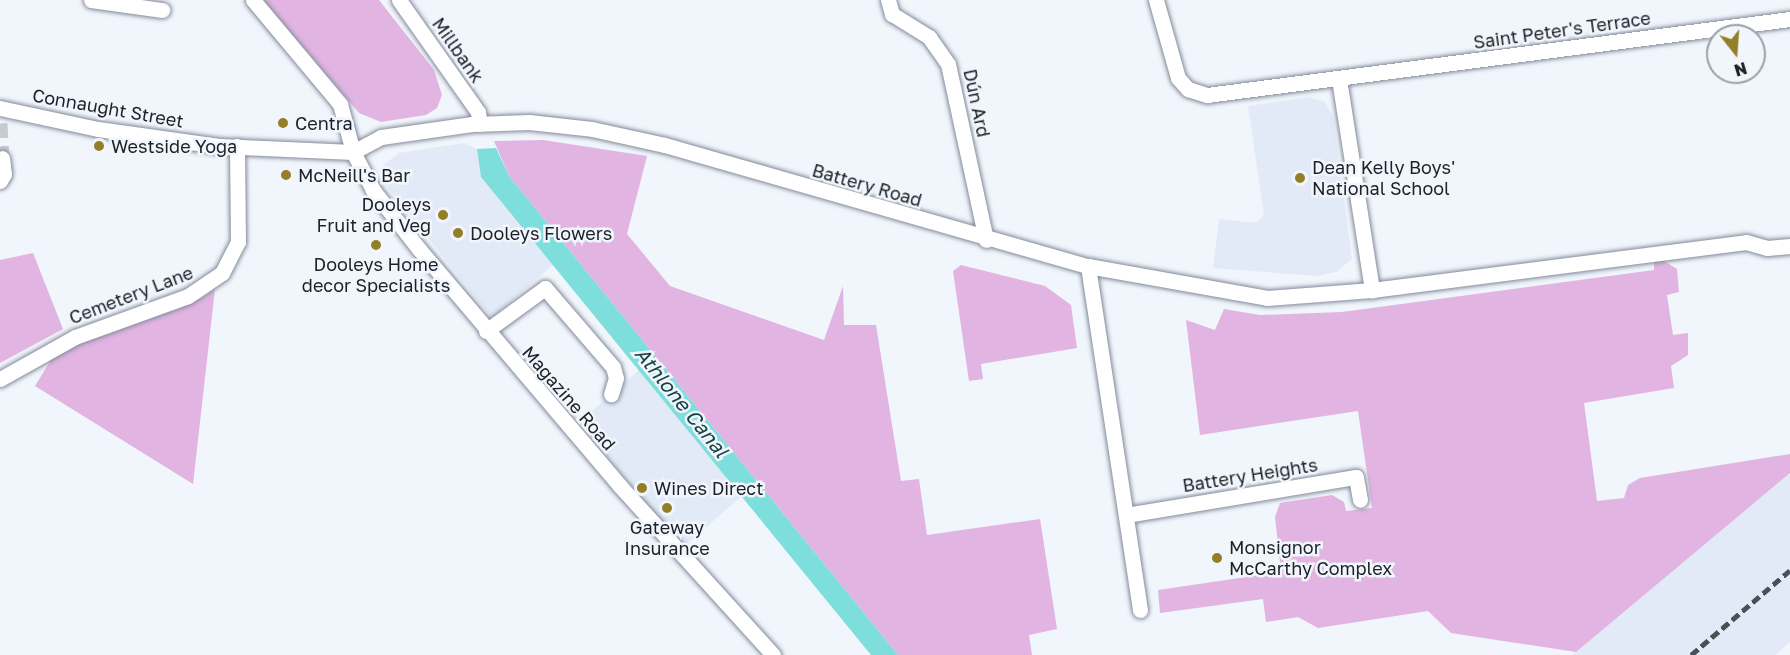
<!DOCTYPE html>
<html>
<head>
<meta charset="utf-8">
<style>
	body { margin:0 }
	#map { position:relative; width:1790px; height:655px; overflow:hidden; background:#f1f5fc; font-family:"Golos Text",sans-serif }
	div>[style] { position:absolute }
	.built>* { inset:0; background:#e2eaf8 }
	.green>* { inset:0; background:#e1b4e1 }
	.water>* { inset:0; background:#7ddedc }
	.minor-tunnel>* { height:15px; margin-top:-7.5px; transform-origin:0; background:repeating-linear-gradient(90deg,#c7cad1 0 15px,transparent 0 23px) }
	.roads { filter:drop-shadow(0 0 2px #828b9a) drop-shadow(0 0 2px #828b9a) }
	.minor>* { height:15px; margin:-7.5px; padding:0 7.5px; transform-origin:7.5px; border-radius:7.5px; background:#fff }
	.rail>* { height:4.5px; margin-top:-2.25px; transform-origin:0; background:repeating-linear-gradient(90deg,#4c4f56 0 9px,transparent 0 13.5px) }
	.dots>* { width:16px; height:16px; translate:-50% -50%; box-sizing:border-box; border:3px solid #f1f5fc; border-radius:50% }
	span { translate:-50% -50%; white-space:nowrap; text-align:center; line-height:1.15; -webkit-text-stroke:5px #f1f5fc; paint-order:stroke }
	.street-label { font-size:18px; color:#1d2026 }
	.poi-label { font-size:18px; color:#1d2026 }
	.left { translate:0 -50%; text-align:left }
	.right { translate:-100% -50%; text-align:right }
	.water-label { font-size:20px; color:#164443; font-style:italic }
	.north { position:absolute; left:1706px; top:24px; width:60px; height:60px; box-sizing:border-box; background:#f1f5fc; border:2px solid #9ca0a6; border-radius:50%; rotate:163deg; font-size:16px; font-weight:700; line-height:24px; text-align:center; color:#1d2026 }
	.north::after { content:''; display:block; margin:auto; width:21px; height:27px; background:#947f27; clip-path:polygon(50% 0,100% 100%,50% 72%,0 100%) }
</style>
</head>
<body>
<div id="map">
	<div class="built">
		<i style="clip-path:polygon(1308px 97px,1325px 102px,1333px 116px,1352px 259px,1336px 272px,1316px 276px,1213px 268px,1219px 219px,1256px 223px,1264px 215px,1248px 106px)"></i>
		<i style="clip-path:polygon(464px 143px,477px 149px,481px 177px,553px 265px,492px 318px,385px 184px,382px 173px,383px 165px,399px 153px)"></i>
		<i style="clip-path:polygon(639px 370px,742px 496px,682px 548px,579px 422px)"></i>
		<i style="clip-path:polygon(1790px 473px,1790px 642px,1775px 655px,1572px 655px)"></i>
	</div>
	<div class="green">
		<i style="clip-path:polygon(263px 0,379px 0,434px 70px,442px 95px,437px 108px,426px 115px,381px 122px,359px 113px)"></i>
		<i style="clip-path:polygon(543px 140px,647px 156px,627px 234px,670px 286px,824px 340px,843px 286px,844px 325px,876px 325px,901px 481px,919px 479px,927px 535px,1040px 519px,1057px 629px,1029px 635px,1032px 655px,898px 655px,509px 176px,494px 141px)"></i>
		<i style="clip-path:polygon(33px 253px,63px 329px,0 363px,0 260px)"></i>
		<i style="clip-path:polygon(1664px 261px,1677px 269px,1679px 292px,1667px 295px,1673px 335px,1688px 333px,1688px 355px,1671px 366px,1674px 388px,1584px 403px,1597px 501px,1624px 498px,1628px 485px,1640px 478px,1790px 454px,1790px 473px,1576px 652px,1451px 633px,1428px 611px,1318px 628px,1298px 617px,1266px 622px,1263px 599px,1160px 613px,1158px 590px,1281px 572px,1275px 517px,1280px 503px,1332px 495px,1344px 502px,1346px 511px,1372px 508px,1358px 411px,1200px 435px,1186px 320px,1215px 330px,1224px 309px,1260px 315px,1342px 312px,1654px 270px,1654px 262px)"></i>
		<i style="clip-path:polygon(961px 265px,1045px 286px,1071px 305px,1077px 348px,981px 364px,983px 379px,969px 381px,953px 271px)"></i>
		<i style="clip-path:polygon(215px 289px,193px 484px,35px 386px,54px 355px,87px 338px,202px 298px)"></i>
	</div>
	<div class="water">
		<i style="clip-path:polygon(496px 148px,509px 176px,898px 655px,871px 655px,481px 177px,477px 149px)"></i>
	</div>
	<div class="minor-tunnel">
		<i style="left:0;top:123px;width:35px;rotate:87deg"></i>
	</div>
	<div class="roads">
		<div class="minor">
			<i style="left:91px;top:0;width:72px;rotate:8deg"></i>
			<i style="left:253px;top:0;width:136px;rotate:50.1deg"></i>
			<i style="left:340px;top:104px;width:50px;rotate:74.8deg"></i>
			<i style="left:353px;top:152px;width:43px;rotate:62.2deg"></i>
			<i style="left:373px;top:190px;width:75px;rotate:52.1deg"></i>
			<i style="left:419px;top:249px;width:311px;rotate:49.7deg"></i>
			<i style="left:620px;top:486px;width:228px;rotate:47.8deg"></i>
			<i style="left:399px;top:0;width:137px;rotate:54.8deg"></i>
			<i style="left:478px;top:112px;width:12px;rotate:81deg"></i>
			<i style="left:888px;top:0;width:15px;rotate:74deg"></i>
			<i style="left:892px;top:14px;width:44px;rotate:31.9deg"></i>
			<i style="left:929px;top:37px;width:33px;rotate:55deg"></i>
			<i style="left:948px;top:64px;width:180px;rotate:77.8deg"></i>
			<i style="left:1156px;top:0;width:81px;rotate:74.2deg"></i>
			<i style="left:1178px;top:78px;width:15px;rotate:48deg"></i>
			<i style="left:1188px;top:89px;width:20px;rotate:18deg"></i>
			<i style="left:1207px;top:95px;width:588px;rotate:-7.43deg"></i>
			<i style="left:1339px;top:79px;width:214px;rotate:81.1deg"></i>
			<i style="left:0;top:108px;width:100px;rotate:12.1deg"></i>
			<i style="left:98px;top:129px;width:122px;rotate:8deg"></i>
			<i style="left:219px;top:146px;width:134px;rotate:2.6deg"></i>
			<i style="left:353px;top:152px;width:32px;rotate:-28deg"></i>
			<i style="left:381px;top:137px;width:92px;rotate:-8.1deg"></i>
			<i style="left:472px;top:124px;width:57px;rotate:-2deg"></i>
			<i style="left:529px;top:122px;width:63px;rotate:6.3deg"></i>
			<i style="left:592px;top:129px;width:75px;rotate:12.4deg"></i>
			<i style="left:665px;top:145px;width:440px;rotate:16deg"></i>
			<i style="left:1088px;top:266px;width:182px;rotate:10.1deg"></i>
			<i style="left:1267px;top:298px;width:105px;rotate:-4.4deg"></i>
			<i style="left:1372px;top:290px;width:377px;rotate:-7.3deg"></i>
			<i style="left:1746px;top:242px;width:22px;rotate:16deg"></i>
			<i style="left:1767px;top:248px;width:23px;rotate:-5deg"></i>
			<i style="left:0;top:181px;width:8px;rotate:-60deg"></i>
			<i style="left:4px;top:174px;width:16px;rotate:-97deg"></i>
			<i style="left:1088px;top:266px;width:348px;rotate:81.4deg"></i>
			<i style="left:486px;top:331px;width:73px;rotate:-36.1deg"></i>
			<i style="left:545px;top:288px;width:104px;rotate:49.3deg"></i>
			<i style="left:613px;top:367px;width:11px;rotate:75deg"></i>
			<i style="left:616px;top:378px;width:17px;rotate:107deg"></i>
			<i style="left:0;top:379px;width:86px;rotate:-29.2deg"></i>
			<i style="left:75px;top:337px;width:120px;rotate:-19.9deg"></i>
			<i style="left:188px;top:296px;width:41px;rotate:-34.1deg"></i>
			<i style="left:222px;top:273px;width:35px;rotate:-63deg"></i>
			<i style="left:238px;top:242px;width:96px;rotate:-90.6deg"></i>
			<i style="left:1126px;top:515px;width:233px;rotate:-9.4deg"></i>
			<i style="left:1356px;top:477px;width:23px;rotate:80deg"></i>
		</div>
	</div>
	<div class="rail">
		<i style="left:1691px;top:655px;width:130px;rotate:-40.6deg"></i>
	</div>
	<div class="dots">
		<i style="left:283px;top:123px;background:#947f27"></i>
		<i style="left:99px;top:146px;background:#947f27"></i>
		<i style="left:286px;top:175px;background:#947f27"></i>
		<i style="left:1300px;top:178px;background:#947f27"></i>
		<i style="left:443px;top:215px;background:#947f27"></i>
		<i style="left:458px;top:233px;background:#947f27"></i>
		<i style="left:376px;top:245px;background:#947f27"></i>
		<i style="left:642px;top:488px;background:#947f27"></i>
		<i style="left:667px;top:508px;background:#947f27"></i>
		<i style="left:1217px;top:558px;background:#947f27"></i>
	</div>
	<div class="street-label">
		<span style="left:1562px;top:30px;rotate:-8deg">Saint Peter's Terrace</span>
		<span style="left:458px;top:50px;rotate:55deg">Millbank</span>
		<span style="left:977px;top:103px;rotate:78deg">Dún Ard</span>
		<span style="left:108px;top:108px;rotate:10deg">Connaught Street</span>
		<span style="left:867px;top:185px;rotate:16deg">Battery Road</span>
		<span style="left:131px;top:295px;rotate:-21deg">Cemetery Lane</span>
		<span style="left:569px;top:398px;rotate:49deg">Magazine Road</span>
		<span style="left:1250px;top:475px;rotate:-9deg">Battery Heights</span>
	</div>
	<div class="poi-label">
		<span class="left" style="left:295px;top:123px">Centra</span>
		<span class="left" style="left:111px;top:146px">Westside Yoga</span>
		<span class="left" style="left:1312px;top:178px">Dean Kelly Boys'<br>National School</span>
		<span class="left" style="left:298px;top:175px">McNeill's Bar</span>
		<span class="right" style="left:431px;top:215px">Dooleys<br>Fruit and Veg</span>
		<span class="left" style="left:470px;top:233px">Dooleys Flowers</span>
		<span style="left:376px;top:275px">Dooleys Home<br>decor Specialists</span>
		<span class="left" style="left:654px;top:488px">Wines Direct</span>
		<span style="left:667px;top:538px">Gateway<br>Insurance</span>
		<span class="left" style="left:1229px;top:558px">Monsignor<br>McCarthy Complex</span>
	</div>
	<div class="water-label">
		<span style="left:682px;top:402px;rotate:51deg">Athlone Canal</span>
	</div>
	<div class="north">N</div>
</div>
</body>
</html>
